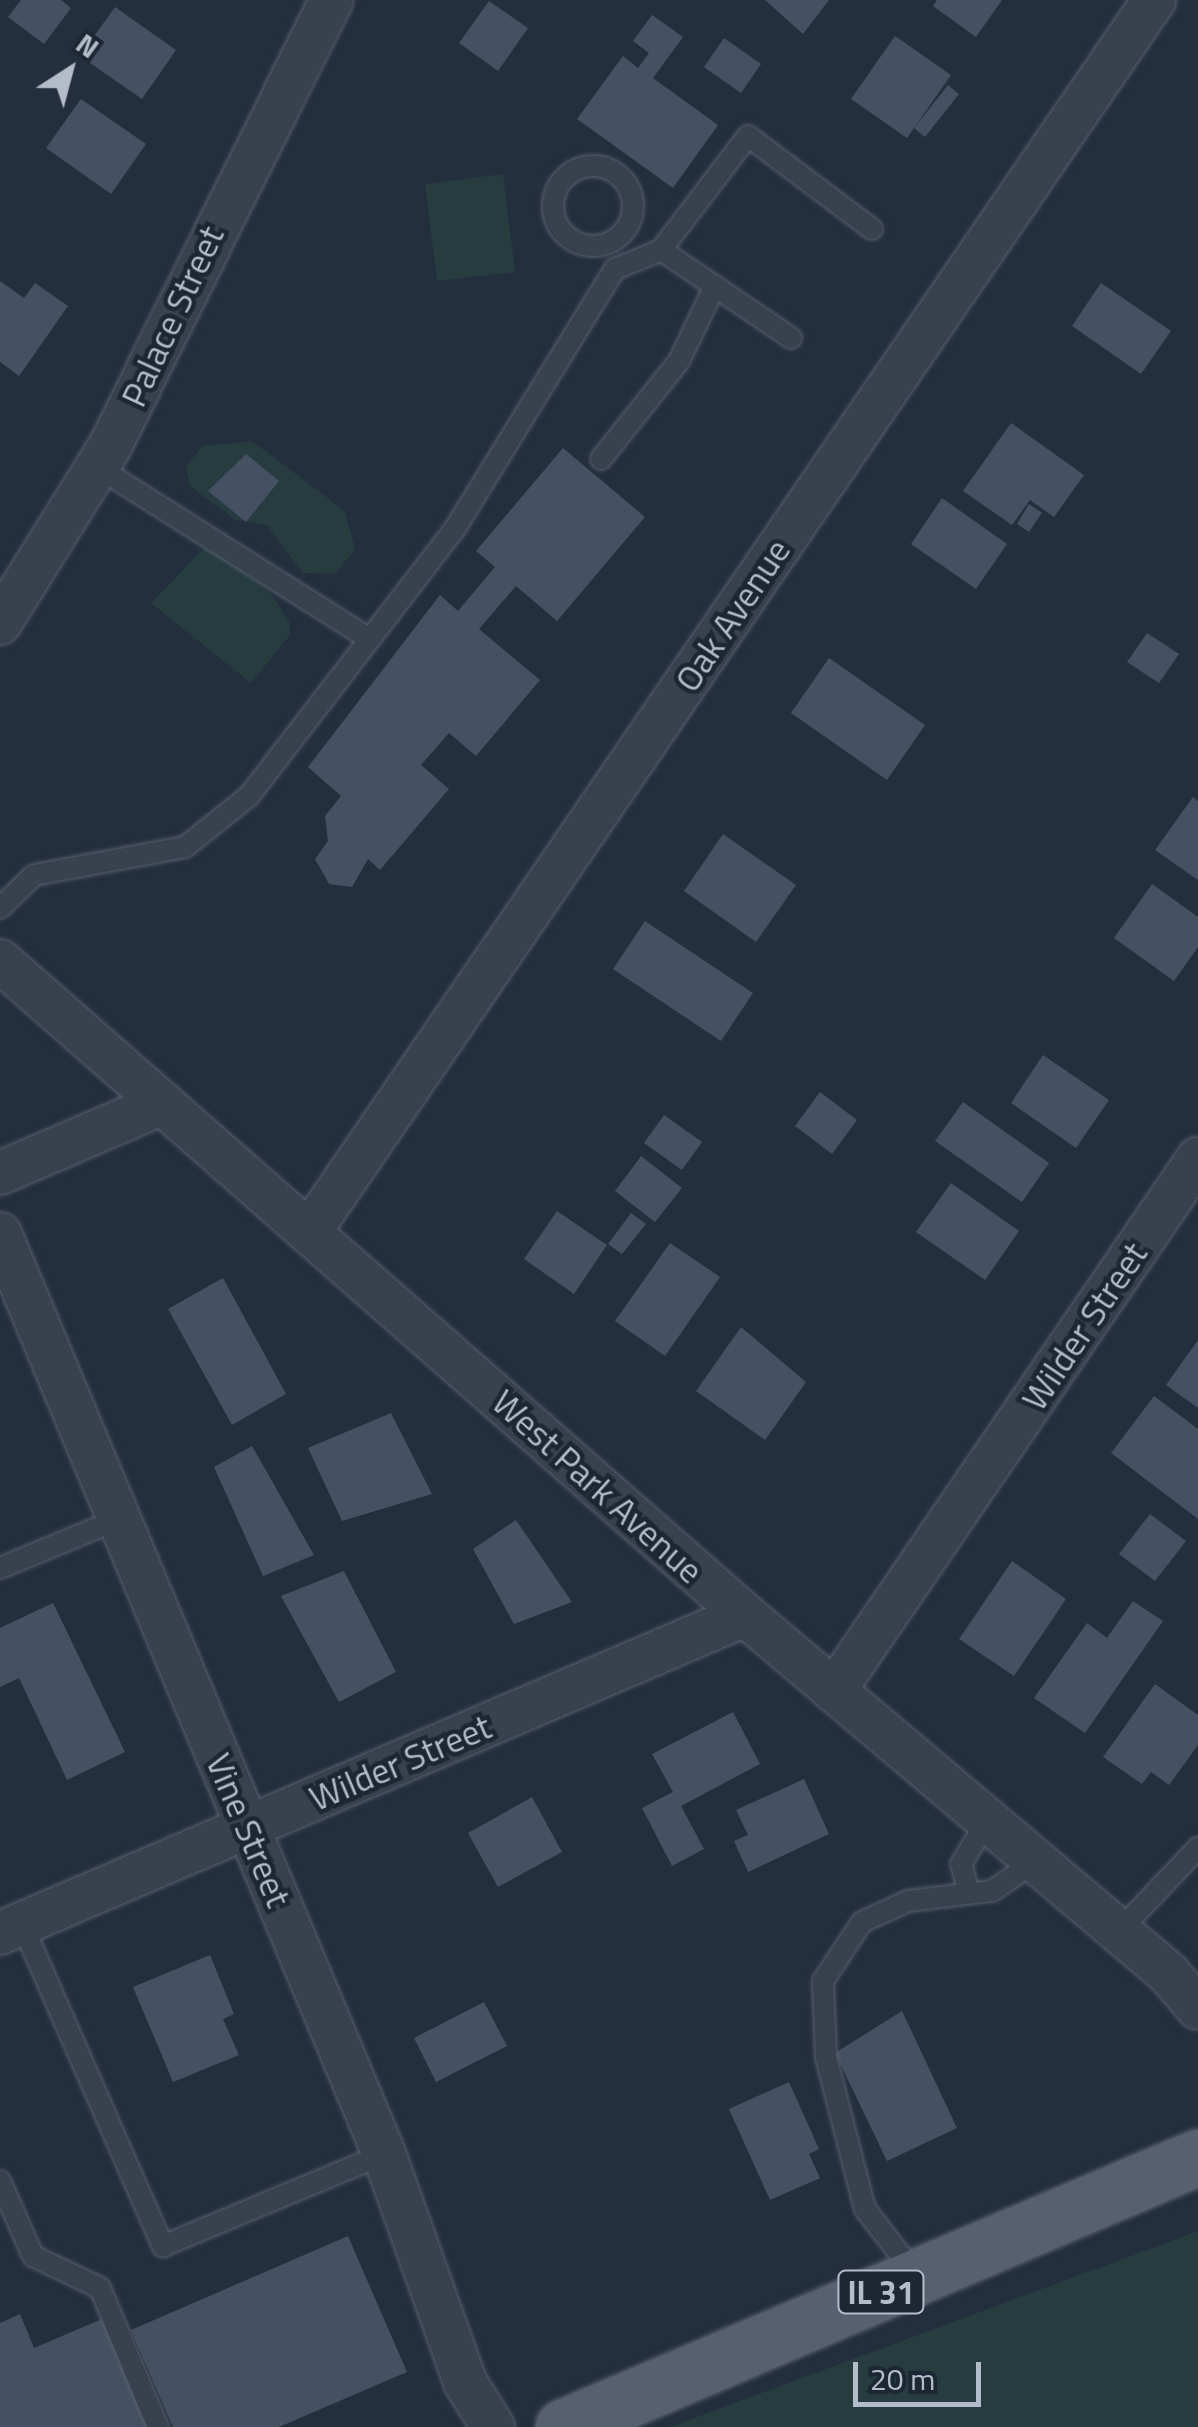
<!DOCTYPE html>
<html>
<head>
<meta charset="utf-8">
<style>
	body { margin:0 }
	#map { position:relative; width:1198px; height:2427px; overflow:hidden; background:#242f3e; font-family:"Titillium Web",sans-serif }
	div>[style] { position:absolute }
	.green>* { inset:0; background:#263c3f }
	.building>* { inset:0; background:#455162 }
	.roads { filter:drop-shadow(0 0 2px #565f6c) drop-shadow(0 0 2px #565f6c) }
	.lane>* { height:20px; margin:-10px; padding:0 10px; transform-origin:10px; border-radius:10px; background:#38414e }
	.lane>.ring { margin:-10px; padding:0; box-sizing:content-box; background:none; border:20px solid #38414e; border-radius:50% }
	.street>* { height:42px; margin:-21px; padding:0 21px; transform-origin:21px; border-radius:21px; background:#38414e }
	.primary>* { height:55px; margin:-27.5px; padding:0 27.5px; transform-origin:27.5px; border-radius:27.5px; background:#56606e }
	span { translate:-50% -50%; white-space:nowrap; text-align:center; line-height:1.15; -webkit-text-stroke:9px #1d2633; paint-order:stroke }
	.shield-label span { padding:2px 8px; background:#1d2633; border:2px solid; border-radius:8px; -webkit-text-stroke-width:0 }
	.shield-label { font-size:32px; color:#b4bcc9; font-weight:700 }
	.street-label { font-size:35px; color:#b4bcc9 }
	.north { position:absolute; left:20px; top:20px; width:100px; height:100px; -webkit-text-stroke:8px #1d2633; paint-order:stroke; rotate:36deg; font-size:28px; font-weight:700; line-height:40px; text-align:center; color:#b4bcc9 }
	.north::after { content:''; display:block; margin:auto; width:35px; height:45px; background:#b4bcc9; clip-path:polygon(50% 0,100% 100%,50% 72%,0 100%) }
	.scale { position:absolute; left:853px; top:2362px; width:128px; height:45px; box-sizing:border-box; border:5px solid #b4bcc9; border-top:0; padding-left:12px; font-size:30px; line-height:35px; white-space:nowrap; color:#b4bcc9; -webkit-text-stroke:8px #1d2633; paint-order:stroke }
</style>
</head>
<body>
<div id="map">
	<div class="green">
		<i style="clip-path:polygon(503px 174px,515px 272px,437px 281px,425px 184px)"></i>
		<i style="clip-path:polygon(252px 441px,345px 511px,355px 549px,335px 574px,303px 573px,267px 525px,235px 520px,191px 487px,186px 467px,202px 446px)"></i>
		<i style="clip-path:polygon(208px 544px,271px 594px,289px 621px,290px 635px,251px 683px,151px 603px)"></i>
		<i style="clip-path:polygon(1198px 2231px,1198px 2427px,670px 2427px)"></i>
	</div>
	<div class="building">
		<i style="clip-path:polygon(21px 0,61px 0,71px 8px,44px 44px,8px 17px)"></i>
		<i style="clip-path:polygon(765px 0,829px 0,803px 34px)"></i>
		<i style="clip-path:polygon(937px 0,1002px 0,976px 37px,933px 6px)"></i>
		<i style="clip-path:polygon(489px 1px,528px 28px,498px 71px,459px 43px)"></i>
		<i style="clip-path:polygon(115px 7px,176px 50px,142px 99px,80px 56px)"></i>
		<i style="clip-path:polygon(652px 15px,683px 37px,653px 78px,718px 125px,673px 188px,577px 119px,623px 56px,638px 68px,649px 53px,633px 41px)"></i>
		<i style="clip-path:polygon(895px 36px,951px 75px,907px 138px,851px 99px)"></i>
		<i style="clip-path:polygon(724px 38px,761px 64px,741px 93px,704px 67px)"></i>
		<i style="clip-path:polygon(948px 85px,959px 94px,925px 137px,914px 128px)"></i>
		<i style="clip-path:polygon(81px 99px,146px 144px,111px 194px,46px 148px)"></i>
		<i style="clip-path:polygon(0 281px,24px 298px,35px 283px,68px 306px,19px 376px,0 362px)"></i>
		<i style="clip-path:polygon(1101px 283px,1171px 331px,1141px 374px,1072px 326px)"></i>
		<i style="clip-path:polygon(1011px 423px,1084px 475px,1054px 517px,1030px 500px,1012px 525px,963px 491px)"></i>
		<i style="clip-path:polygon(563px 448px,645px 517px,557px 621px,516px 586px,479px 629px,540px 680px,476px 756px,449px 733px,421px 765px,449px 789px,380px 870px,368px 859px,352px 887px,329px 884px,315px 859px,328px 841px,325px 816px,341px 796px,308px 767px,440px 595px,458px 611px,495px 567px,476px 551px)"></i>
		<i style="clip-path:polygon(246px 454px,279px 481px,246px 522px,208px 491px)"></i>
		<i style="clip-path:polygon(942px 498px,1007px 544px,976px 589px,911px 544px)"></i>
		<i style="clip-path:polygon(1029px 504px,1042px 513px,1029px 532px,1017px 524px)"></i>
		<i style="clip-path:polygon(1147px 633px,1179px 654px,1159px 683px,1127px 662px)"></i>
		<i style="clip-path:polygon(829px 658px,925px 725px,887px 780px,791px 713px)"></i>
		<i style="clip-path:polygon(1193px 797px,1198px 801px,1198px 880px,1155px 850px)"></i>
		<i style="clip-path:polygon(723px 834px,796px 885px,756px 942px,684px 891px)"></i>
		<i style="clip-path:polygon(1152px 884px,1198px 917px,1198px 947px,1174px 981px,1114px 938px)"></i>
		<i style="clip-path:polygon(645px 921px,753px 993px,721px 1041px,613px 969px)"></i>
		<i style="clip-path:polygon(1043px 1055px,1109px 1100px,1076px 1148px,1011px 1103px)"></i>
		<i style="clip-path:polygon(820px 1092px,857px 1120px,832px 1154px,795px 1126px)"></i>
		<i style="clip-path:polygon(963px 1102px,1049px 1163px,1022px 1202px,935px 1141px)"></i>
		<i style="clip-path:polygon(664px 1115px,702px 1142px,682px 1170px,644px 1143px)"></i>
		<i style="clip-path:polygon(641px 1156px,682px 1188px,655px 1222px,615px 1191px)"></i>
		<i style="clip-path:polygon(951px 1183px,1019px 1231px,985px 1280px,916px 1232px)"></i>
		<i style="clip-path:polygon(557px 1211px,607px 1245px,574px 1294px,524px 1259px)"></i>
		<i style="clip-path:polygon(631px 1213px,646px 1224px,622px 1254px,608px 1244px)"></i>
		<i style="clip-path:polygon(670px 1243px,720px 1277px,665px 1356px,615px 1321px)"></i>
		<i style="clip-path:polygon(223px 1278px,286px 1394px,232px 1425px,168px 1309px)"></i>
		<i style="clip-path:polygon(741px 1327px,806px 1382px,765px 1440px,696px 1391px)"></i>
		<i style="clip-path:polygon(1198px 1340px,1198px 1408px,1166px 1385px)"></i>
		<i style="clip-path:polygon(1154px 1396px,1198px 1429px,1198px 1519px,1111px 1453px)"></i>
		<i style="clip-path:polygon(391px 1413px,432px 1494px,342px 1521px,308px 1448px)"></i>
		<i style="clip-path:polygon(252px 1446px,314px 1555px,263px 1576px,214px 1467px)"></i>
		<i style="clip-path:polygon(1150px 1514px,1186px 1541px,1155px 1581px,1119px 1554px)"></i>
		<i style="clip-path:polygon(516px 1520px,572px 1602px,514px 1624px,473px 1549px)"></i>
		<i style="clip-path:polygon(1012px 1561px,1066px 1599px,1014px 1676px,959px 1639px)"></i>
		<i style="clip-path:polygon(344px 1571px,396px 1672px,339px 1702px,281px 1596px)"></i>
		<i style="clip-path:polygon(1133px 1601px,1163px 1621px,1085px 1733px,1034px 1698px,1087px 1623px,1107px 1638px)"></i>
		<i style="clip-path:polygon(53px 1603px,125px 1752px,67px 1780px,19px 1678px,0 1687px,0 1628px)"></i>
		<i style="clip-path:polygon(1155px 1684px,1198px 1715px,1198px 1745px,1169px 1785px,1151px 1772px,1142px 1784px,1103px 1757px)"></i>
		<i style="clip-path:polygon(733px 1712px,760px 1764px,681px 1806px,704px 1849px,672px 1866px,642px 1808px,673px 1792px,652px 1754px)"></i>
		<i style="clip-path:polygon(804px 1779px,829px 1834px,748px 1872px,734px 1841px,748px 1835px,736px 1810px)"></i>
		<i style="clip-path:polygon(532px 1797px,562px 1852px,498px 1887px,468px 1833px)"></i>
		<i style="clip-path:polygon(210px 1955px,234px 2014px,223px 2019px,239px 2055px,173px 2082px,133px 1987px)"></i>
		<i style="clip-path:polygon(484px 2002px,507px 2046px,436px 2082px,414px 2038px)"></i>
		<i style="clip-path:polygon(902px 2011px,957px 2128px,887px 2161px,835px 2053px)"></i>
		<i style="clip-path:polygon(789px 2082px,819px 2149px,809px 2154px,820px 2178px,770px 2200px,729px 2109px)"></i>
		<i style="clip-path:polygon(348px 2236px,407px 2372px,279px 2427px,173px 2427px,131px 2330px)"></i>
		<i style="clip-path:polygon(20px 2314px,34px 2348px,102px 2319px,149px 2427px,0 2427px,0 2323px)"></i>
	</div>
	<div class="roads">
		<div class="lane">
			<i class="ring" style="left:553px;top:166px;width:60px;height:60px"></i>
			<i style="left:661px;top:250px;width:143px;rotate:-52.7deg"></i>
			<i style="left:748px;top:136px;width:155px;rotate:36.9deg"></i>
			<i style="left:601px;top:459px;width:125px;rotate:-51.5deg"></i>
			<i style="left:679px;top:361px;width:83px;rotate:-64.4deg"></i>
			<i style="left:99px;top:468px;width:320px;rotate:32.3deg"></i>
			<i style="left:0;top:908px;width:47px;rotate:-44.1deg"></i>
			<i style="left:34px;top:875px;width:154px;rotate:-10.5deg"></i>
			<i style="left:185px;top:847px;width:82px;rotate:-38.6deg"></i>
			<i style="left:249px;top:796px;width:339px;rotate:-52.4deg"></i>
			<i style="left:456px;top:527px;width:303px;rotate:-58.4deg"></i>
			<i style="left:615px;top:269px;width:50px;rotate:-22.4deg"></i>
			<i style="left:661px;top:250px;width:157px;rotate:34.1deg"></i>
			<i style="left:0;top:1568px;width:129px;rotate:-22.4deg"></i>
			<i style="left:969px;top:1893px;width:30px;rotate:-105deg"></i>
			<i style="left:961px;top:1864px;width:52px;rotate:-58.5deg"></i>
			<i style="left:22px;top:1924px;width:352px;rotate:66.4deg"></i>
			<i style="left:163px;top:2246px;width:239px;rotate:-22.6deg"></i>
			<i style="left:1119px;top:1931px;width:115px;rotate:-46.4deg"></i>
			<i style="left:0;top:2181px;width:82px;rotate:66.3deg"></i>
			<i style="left:33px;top:2256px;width:74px;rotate:25.5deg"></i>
			<i style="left:100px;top:2288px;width:151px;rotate:67.4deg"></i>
			<i style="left:916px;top:2275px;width:83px;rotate:-127.7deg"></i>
			<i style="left:865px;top:2209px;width:157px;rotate:-104.4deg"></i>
			<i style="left:826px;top:2057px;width:76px;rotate:-92.3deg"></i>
			<i style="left:823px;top:1981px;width:71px;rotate:-56.5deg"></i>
			<i style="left:862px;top:1922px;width:51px;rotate:-24.5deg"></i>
			<i style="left:908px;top:1901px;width:85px;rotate:-6.8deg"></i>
			<i style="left:992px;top:1891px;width:53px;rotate:-34.3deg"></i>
		</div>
		<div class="street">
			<i style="left:0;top:623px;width:208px;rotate:-58.1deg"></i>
			<i style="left:110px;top:446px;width:498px;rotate:-63.6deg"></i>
			<i style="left:0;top:961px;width:991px;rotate:41.28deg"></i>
			<i style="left:745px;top:1615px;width:554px;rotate:40.24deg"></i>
			<i style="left:1168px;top:1973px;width:46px;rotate:49.4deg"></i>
			<i style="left:0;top:1173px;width:177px;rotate:-23.2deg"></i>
			<i style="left:310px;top:1231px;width:1493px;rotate:-55.56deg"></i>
			<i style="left:0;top:1234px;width:997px;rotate:67.34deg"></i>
			<i style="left:384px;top:2154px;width:242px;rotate:70.4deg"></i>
			<i style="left:465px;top:2382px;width:53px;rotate:58.1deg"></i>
			<i style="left:834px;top:1691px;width:645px;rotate:-55.62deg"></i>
			<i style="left:0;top:1933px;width:810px;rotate:-23.12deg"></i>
		</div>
		<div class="primary">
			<i style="left:563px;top:2427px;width:690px;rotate:-23.04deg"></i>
		</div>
	</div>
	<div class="shield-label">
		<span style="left:881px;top:2292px">IL 31</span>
	</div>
	<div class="street-label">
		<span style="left:172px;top:316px;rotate:-65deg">Palace Street</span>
		<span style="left:732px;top:615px;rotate:-56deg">Oak Avenue</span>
		<span style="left:1084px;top:1326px;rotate:-56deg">Wilder Street</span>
		<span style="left:598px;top:1486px;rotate:42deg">West Park Avenue</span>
		<span style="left:400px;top:1762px;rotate:-23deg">Wilder Street</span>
		<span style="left:249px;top:1830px;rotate:67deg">Vine Street</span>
	</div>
	<div class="north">N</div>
	<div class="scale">20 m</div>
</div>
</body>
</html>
